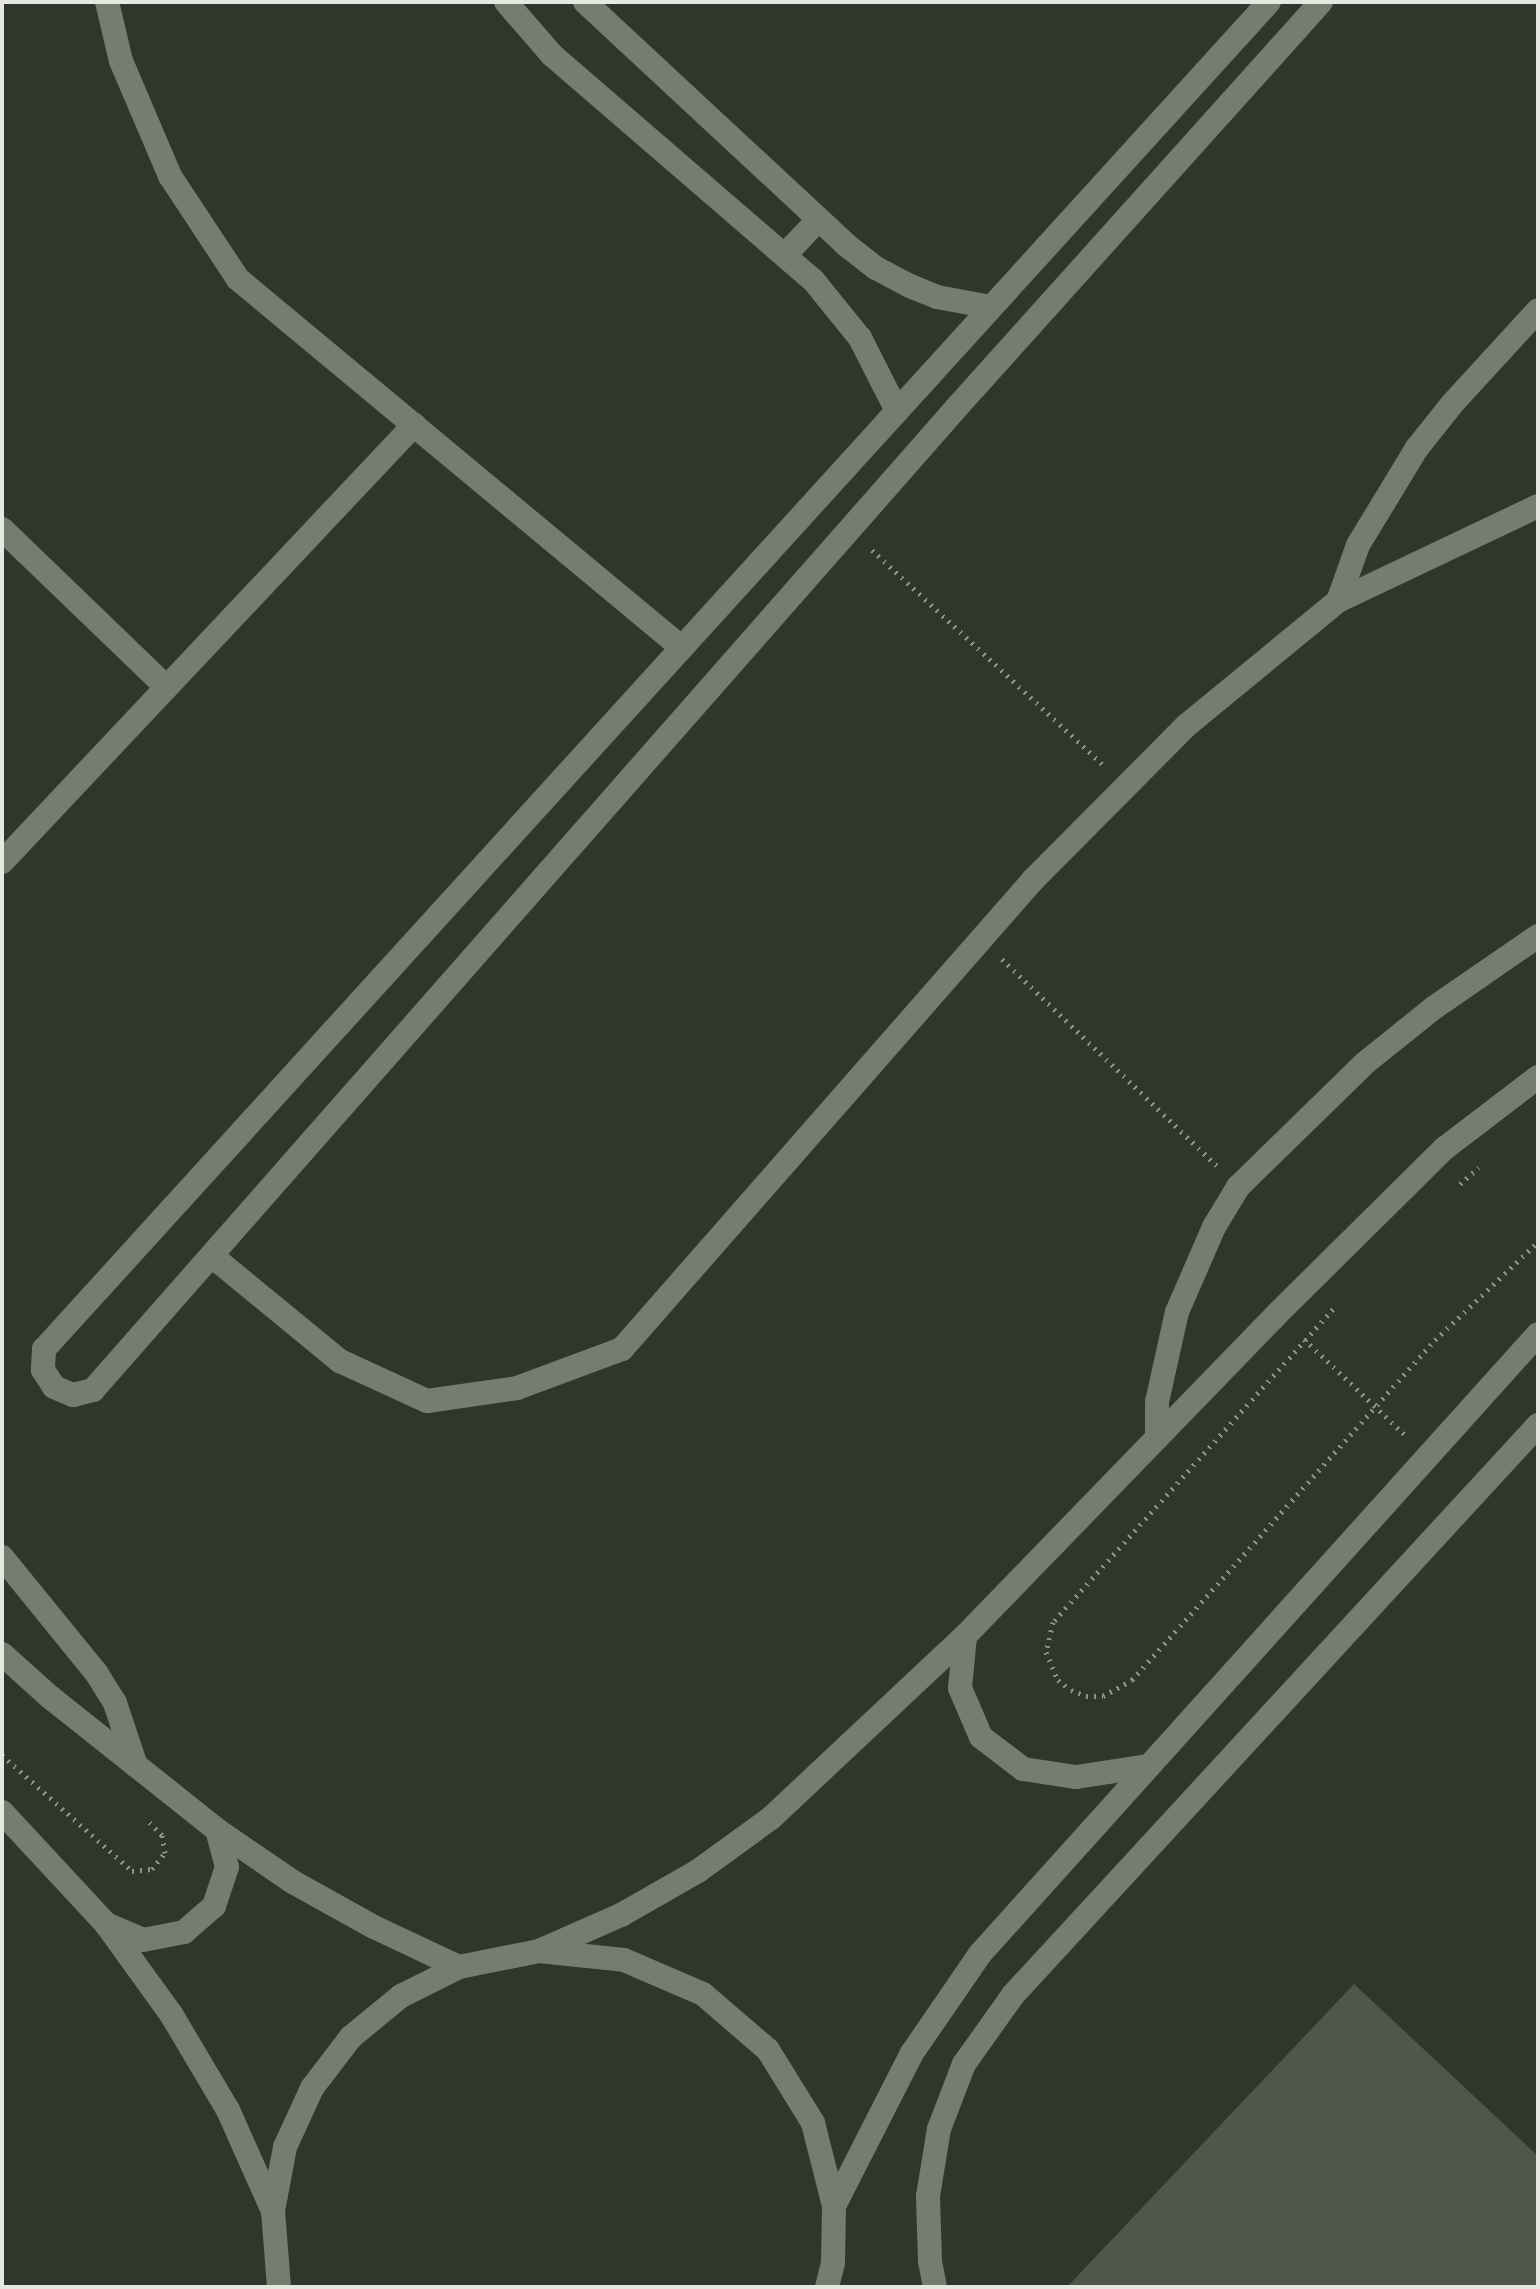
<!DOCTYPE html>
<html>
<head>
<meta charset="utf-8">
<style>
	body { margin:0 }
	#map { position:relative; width:1540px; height:2289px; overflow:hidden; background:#30362c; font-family:"Exo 2",sans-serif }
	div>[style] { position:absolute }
	.building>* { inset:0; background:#4f564a }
	.path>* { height:5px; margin-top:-2.5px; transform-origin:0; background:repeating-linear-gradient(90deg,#8d9289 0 2px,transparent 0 8px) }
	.street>* { height:24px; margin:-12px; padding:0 12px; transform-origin:12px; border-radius:12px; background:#757c70 }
	.secondary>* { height:24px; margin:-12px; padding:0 12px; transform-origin:12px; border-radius:12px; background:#757c70 }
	span { translate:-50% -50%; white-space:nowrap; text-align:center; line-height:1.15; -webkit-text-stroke:6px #1a1d18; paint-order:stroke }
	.frame { position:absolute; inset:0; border:4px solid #e5e9e2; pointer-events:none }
</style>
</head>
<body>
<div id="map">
	<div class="building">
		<i style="clip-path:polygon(1354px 1984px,1538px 2156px,1538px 2287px,1067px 2287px)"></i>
	</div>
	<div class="path">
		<i style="left:872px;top:550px;width:314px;rotate:42.9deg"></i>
		<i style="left:1002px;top:959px;width:298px;rotate:43.9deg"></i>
		<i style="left:1460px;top:1184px;width:25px;rotate:-42deg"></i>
		<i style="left:1333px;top:1309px;width:420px;rotate:131.8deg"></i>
		<i style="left:1053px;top:1622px;width:31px;rotate:103deg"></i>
		<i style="left:1046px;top:1652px;width:30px;rotate:67deg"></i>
		<i style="left:1058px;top:1680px;width:16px;rotate:38deg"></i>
		<i style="left:1071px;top:1690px;width:16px;rotate:22deg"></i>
		<i style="left:1086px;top:1696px;width:17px"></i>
		<i style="left:1103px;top:1696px;width:33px;rotate:-29deg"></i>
		<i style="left:1132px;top:1680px;width:455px;rotate:-48.3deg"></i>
		<i style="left:1435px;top:1340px;width:142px;rotate:-43.6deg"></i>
		<i style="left:1304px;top:1339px;width:138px;rotate:43.5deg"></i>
		<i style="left:2px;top:1755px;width:174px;rotate:41.7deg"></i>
		<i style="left:132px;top:1871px;width:20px;rotate:-6deg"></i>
		<i style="left:152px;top:1869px;width:21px;rotate:-51deg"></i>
		<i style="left:165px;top:1853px;width:18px;rotate:-99deg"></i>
		<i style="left:162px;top:1835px;width:24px;rotate:-135deg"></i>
	</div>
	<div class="street">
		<i style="left:107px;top:2px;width:61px;rotate:76.7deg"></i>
		<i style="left:121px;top:61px;width:125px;rotate:66.9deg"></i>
		<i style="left:170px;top:176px;width:123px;rotate:56.6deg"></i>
		<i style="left:238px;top:279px;width:577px;rotate:39.73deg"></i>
		<i style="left:506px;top:2px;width:70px;rotate:49deg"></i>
		<i style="left:552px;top:55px;width:345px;rotate:40.8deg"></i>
		<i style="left:813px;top:280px;width:75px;rotate:51deg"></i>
		<i style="left:860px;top:338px;width:82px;rotate:63.1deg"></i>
		<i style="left:585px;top:2px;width:355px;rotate:42.9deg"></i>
		<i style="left:845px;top:244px;width:39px;rotate:38deg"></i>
		<i style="left:876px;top:268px;width:38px;rotate:28deg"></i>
		<i style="left:910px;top:286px;width:29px;rotate:22deg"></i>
		<i style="left:937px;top:297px;width:55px;rotate:10.5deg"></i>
		<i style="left:1269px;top:2px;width:1821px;rotate:132.28deg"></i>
		<i style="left:44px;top:1349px;width:21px;rotate:93deg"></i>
		<i style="left:43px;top:1370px;width:20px;rotate:57deg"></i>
		<i style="left:54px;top:1387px;width:21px;rotate:23deg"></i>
		<i style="left:73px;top:1395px;width:21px;rotate:-14deg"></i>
		<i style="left:93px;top:1390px;width:1310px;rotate:-48.68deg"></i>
		<i style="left:958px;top:406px;width:543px;rotate:-48.06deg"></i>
		<i style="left:785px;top:255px;width:48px;rotate:-46.7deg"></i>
		<i style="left:2px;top:529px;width:228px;rotate:43.9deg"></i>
		<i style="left:1338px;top:601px;width:59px;rotate:-70.3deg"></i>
		<i style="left:1358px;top:545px;width:114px;rotate:-58.7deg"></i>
		<i style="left:1417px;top:448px;width:56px;rotate:-51.5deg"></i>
		<i style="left:1452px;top:404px;width:127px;rotate:-47.5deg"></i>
		<i style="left:2px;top:862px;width:601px;rotate:-46.69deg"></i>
		<i style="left:212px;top:1256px;width:166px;rotate:39.4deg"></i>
		<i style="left:340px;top:1361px;width:96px;rotate:24.7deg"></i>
		<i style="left:427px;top:1401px;width:91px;rotate:-8.2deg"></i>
		<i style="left:517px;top:1388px;width:112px;rotate:-20.4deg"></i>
		<i style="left:622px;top:1349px;width:624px;rotate:-48.77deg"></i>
		<i style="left:1033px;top:880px;width:218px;rotate:-45.2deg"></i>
		<i style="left:1187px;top:725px;width:195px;rotate:-39.4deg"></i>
		<i style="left:1338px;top:601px;width:221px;rotate:-25.4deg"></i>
		<i style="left:1157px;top:1438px;width:36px;rotate:-90deg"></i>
		<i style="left:1157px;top:1402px;width:92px;rotate:-77.5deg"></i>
		<i style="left:1177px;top:1312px;width:93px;rotate:-66.5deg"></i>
		<i style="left:1214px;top:1227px;width:47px;rotate:-59deg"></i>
		<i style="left:1238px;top:1187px;width:177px;rotate:-44.3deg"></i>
		<i style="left:1365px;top:1063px;width:90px;rotate:-38.7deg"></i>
		<i style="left:1435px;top:1007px;width:125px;rotate:-34.6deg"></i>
		<i style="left:2px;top:1557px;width:151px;rotate:50.9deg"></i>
		<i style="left:97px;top:1674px;width:34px;rotate:58deg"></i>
		<i style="left:115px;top:1703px;width:66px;rotate:71.6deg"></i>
		<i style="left:965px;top:1636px;width:52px;rotate:95.5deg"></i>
		<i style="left:960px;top:1688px;width:53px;rotate:66.8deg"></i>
		<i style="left:981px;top:1737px;width:53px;rotate:37.3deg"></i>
		<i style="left:1023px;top:1769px;width:54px;rotate:8.6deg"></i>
		<i style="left:1076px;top:1777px;width:74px;rotate:-8.6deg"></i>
		<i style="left:2px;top:1654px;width:64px;rotate:41.9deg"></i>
		<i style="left:50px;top:1697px;width:213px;rotate:38.5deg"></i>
		<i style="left:217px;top:1830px;width:92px;rotate:34.4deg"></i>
		<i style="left:293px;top:1882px;width:93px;rotate:29.1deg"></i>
		<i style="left:374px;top:1927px;width:94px;rotate:25.2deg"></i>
		<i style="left:2px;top:1812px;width:153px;rotate:47.1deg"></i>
		<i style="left:106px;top:1924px;width:111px;rotate:54.2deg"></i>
		<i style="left:171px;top:2014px;width:112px;rotate:59.3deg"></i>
		<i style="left:228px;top:2110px;width:111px;rotate:66deg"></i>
		<i style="left:106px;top:1924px;width:40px;rotate:23.4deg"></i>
		<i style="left:143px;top:1940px;width:42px;rotate:-11deg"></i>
		<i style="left:184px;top:1932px;width:40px;rotate:-41deg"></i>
		<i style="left:214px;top:1906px;width:41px;rotate:-71.6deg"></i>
		<i style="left:227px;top:1867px;width:38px;rotate:-105deg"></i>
		<i style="left:539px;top:1951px;width:90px;rotate:-23.7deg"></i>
		<i style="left:621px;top:1915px;width:89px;rotate:-29.7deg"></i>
		<i style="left:698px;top:1871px;width:90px;rotate:-36deg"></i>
		<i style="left:771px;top:1818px;width:266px;rotate:-43.2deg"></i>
		<i style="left:965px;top:1636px;width:448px;rotate:-45.9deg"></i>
		<i style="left:1277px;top:1314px;width:236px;rotate:-44.7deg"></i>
		<i style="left:1445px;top:1148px;width:117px;rotate:-37.4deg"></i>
		<i style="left:834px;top:2206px;width:172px;rotate:-63deg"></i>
		<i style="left:912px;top:2053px;width:120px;rotate:-55.5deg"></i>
		<i style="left:980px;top:1954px;width:834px;rotate:-48.01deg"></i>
		<i style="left:935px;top:2287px;width:26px;rotate:-101deg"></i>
		<i style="left:930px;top:2261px;width:65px;rotate:-91.8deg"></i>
		<i style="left:928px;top:2196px;width:68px;rotate:-80.7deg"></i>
		<i style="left:939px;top:2129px;width:70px;rotate:-69deg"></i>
		<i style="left:964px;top:2064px;width:85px;rotate:-54.6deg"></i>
		<i style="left:1013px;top:1995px;width:775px;rotate:-47.35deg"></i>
	</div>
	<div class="secondary">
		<i style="left:279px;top:2287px;width:76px;rotate:-94.5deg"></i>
		<i style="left:273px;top:2211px;width:65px;rotate:-79.4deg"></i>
		<i style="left:285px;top:2147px;width:65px;rotate:-65.4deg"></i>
		<i style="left:312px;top:2088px;width:64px;rotate:-52.6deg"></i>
		<i style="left:351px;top:2037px;width:65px;rotate:-39.4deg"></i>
		<i style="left:401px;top:1996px;width:65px;rotate:-26.6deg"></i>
		<i style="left:459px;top:1967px;width:82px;rotate:-11.3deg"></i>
		<i style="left:539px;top:1951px;width:85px;rotate:6deg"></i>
		<i style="left:624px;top:1960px;width:86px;rotate:23.3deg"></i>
		<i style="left:703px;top:1994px;width:86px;rotate:40.7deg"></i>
		<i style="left:768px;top:2050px;width:86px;rotate:58.3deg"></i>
		<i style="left:813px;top:2123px;width:86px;rotate:75.8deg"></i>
		<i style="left:834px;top:2206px;width:57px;rotate:91deg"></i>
		<i style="left:833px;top:2263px;width:25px;rotate:104deg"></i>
	</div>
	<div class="frame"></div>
</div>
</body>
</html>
